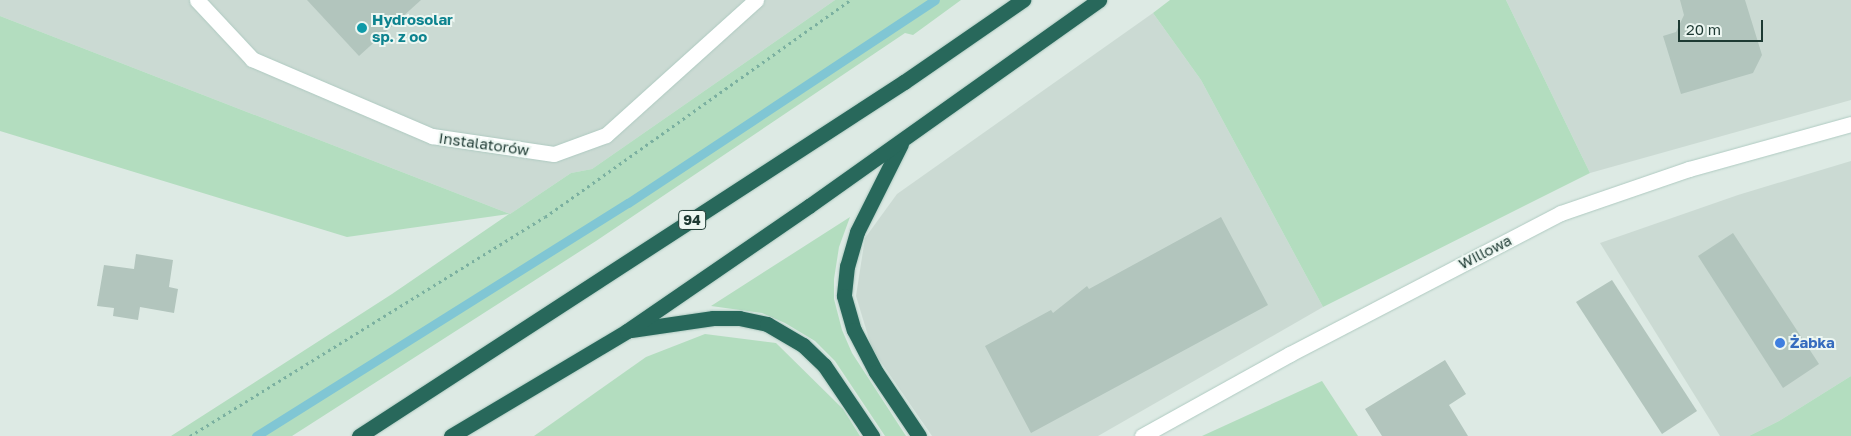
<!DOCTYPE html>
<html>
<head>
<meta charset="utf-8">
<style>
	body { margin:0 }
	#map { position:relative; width:1851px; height:436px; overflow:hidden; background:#ddeae4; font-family:"Golos Text",sans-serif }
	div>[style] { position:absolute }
	.built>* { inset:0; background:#cbdad3 }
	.green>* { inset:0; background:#b3ddbf }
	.stream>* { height:9px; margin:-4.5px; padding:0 4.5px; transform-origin:4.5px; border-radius:4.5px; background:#80c6d4 }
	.building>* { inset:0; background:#b2c5bd }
	.path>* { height:3px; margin-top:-1.5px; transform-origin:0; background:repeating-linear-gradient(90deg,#7bb0a0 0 2.5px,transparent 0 6.5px) }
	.roads { filter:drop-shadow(0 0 1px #afcac1) drop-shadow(0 0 1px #afcac1) }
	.lane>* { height:15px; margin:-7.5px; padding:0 7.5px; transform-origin:7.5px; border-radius:7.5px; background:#fff }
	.secondary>* { height:15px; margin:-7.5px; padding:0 7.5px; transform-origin:7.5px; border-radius:7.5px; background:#fff }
	.highway>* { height:15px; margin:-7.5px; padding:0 7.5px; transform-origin:7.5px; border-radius:7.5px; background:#28685b }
	.dots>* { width:14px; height:14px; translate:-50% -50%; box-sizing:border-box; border:2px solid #edf7f2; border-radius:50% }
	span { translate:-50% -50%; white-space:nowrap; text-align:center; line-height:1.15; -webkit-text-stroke:4px #edf7f2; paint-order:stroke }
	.shield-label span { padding:1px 4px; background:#edf7f2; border:1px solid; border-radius:4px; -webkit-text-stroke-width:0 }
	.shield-label { font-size:14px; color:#1e3a33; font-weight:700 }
	.culture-label { font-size:15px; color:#0d838f; font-weight:700 }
	.left { translate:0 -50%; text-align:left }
	.street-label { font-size:15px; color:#1e3a33 }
	.shop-label { font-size:15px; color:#366cbe; font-weight:700 }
	.scale { position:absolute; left:1678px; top:20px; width:85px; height:22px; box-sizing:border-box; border:2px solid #1e3a33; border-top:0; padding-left:6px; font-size:15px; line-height:18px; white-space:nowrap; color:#1e3a33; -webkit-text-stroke:4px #edf7f2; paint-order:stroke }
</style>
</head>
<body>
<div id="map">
	<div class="built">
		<i style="clip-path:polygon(0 0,835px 0,592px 169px,571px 173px,510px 214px,0 16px)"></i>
		<i style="clip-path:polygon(1506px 0,1851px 0,1851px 100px,1590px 173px)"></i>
		<i style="clip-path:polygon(1153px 13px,1201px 80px,1323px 307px,1098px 436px,932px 436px,872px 349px,856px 296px,865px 238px,897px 194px)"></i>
		<i style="clip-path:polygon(1851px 161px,1851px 376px,1779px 421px,1749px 436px,1720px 436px,1600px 243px,1738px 195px)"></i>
	</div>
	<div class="green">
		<i style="clip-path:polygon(835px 0,961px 0,913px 35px,905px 33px,596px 241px,292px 436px,171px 436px,392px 294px,509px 214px,347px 237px,0 131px,0 16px,510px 214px,571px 173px,592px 169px)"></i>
		<i style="clip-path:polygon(1170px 0,1506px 0,1590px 173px,1323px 307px,1201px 80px,1153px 13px)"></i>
		<i style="clip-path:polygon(850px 217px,839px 247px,834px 279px,834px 299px,842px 330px,852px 353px,906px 436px,885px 436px,835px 361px,815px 341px,785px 323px,762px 313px,711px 306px)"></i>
		<i style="clip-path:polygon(705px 334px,776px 343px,843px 409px,860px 436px,534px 436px,646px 357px)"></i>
		<i style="clip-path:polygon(1851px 376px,1851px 436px,1749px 436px,1779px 421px)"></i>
		<i style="clip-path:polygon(1322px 381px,1358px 436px,1202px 436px)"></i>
	</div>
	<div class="stream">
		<i style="left:256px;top:436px;width:439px;rotate:-32.1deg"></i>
		<i style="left:628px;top:203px;width:368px;rotate:-33.5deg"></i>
	</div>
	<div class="building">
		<i style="clip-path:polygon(307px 0,421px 0,359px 56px)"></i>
		<i style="clip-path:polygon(1680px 0,1745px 0,1762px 55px,1753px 73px,1681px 94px,1663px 36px,1676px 32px,1684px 15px)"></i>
		<i style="clip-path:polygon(1221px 217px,1268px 305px,1031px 433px,985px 346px,1051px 310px,1053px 313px,1087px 286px,1089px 289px)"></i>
		<i style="clip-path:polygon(1733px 233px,1819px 364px,1783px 388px,1698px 256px)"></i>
		<i style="clip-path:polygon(136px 254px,173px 260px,169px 287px,178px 289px,174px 313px,140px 307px,138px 320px,113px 316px,114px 308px,97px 306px,104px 265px,134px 269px)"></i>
		<i style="clip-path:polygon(1612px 280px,1697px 411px,1662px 434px,1576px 302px)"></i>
		<i style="clip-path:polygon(1445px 360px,1466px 394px,1449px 405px,1468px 436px,1382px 436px,1365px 409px)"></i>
	</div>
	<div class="path">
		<i style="left:190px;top:436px;width:417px;rotate:-31.7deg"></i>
		<i style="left:545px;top:217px;width:374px;rotate:-35.4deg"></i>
	</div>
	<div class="roads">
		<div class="lane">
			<i style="left:197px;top:0;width:81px;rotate:47deg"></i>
			<i style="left:252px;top:59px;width:196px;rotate:23.2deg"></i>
			<i style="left:432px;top:136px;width:123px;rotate:8.4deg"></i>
			<i style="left:554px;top:154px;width:55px;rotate:-20.1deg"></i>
			<i style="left:606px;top:135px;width:202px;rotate:-42deg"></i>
		</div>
		<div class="secondary">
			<i style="left:1142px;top:436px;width:169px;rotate:-29deg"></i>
			<i style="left:1290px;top:354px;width:305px;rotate:-27.5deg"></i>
			<i style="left:1561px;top:213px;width:135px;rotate:-19deg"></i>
			<i style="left:1689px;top:169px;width:168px;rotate:-15.5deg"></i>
		</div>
		<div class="highway">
			<i style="left:901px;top:144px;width:98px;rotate:116.6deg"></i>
			<i style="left:857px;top:232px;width:35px;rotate:106deg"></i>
			<i style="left:847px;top:266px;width:30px;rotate:96deg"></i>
			<i style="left:844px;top:296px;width:35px;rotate:74deg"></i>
			<i style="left:854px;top:330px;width:47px;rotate:62.4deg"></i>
			<i style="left:876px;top:372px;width:77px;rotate:56.1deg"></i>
			<i style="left:631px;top:330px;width:83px;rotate:-8.3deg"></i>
			<i style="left:713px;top:318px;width:26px"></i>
			<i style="left:739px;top:318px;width:29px;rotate:12deg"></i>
			<i style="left:767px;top:324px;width:42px;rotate:30.3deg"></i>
			<i style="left:803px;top:345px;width:29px;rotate:44deg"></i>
			<i style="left:824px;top:365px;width:86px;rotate:55.9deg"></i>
			<i style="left:359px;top:436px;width:650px;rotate:-33.01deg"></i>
			<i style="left:904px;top:82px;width:145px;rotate:-34.6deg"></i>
			<i style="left:451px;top:436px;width:205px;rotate:-30.8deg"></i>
			<i style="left:627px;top:331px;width:221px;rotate:-34.5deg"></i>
			<i style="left:809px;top:206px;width:356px;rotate:-35.4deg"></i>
		</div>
	</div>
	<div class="dots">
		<i style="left:362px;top:28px;background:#0f9aa8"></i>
		<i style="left:1780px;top:343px;background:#3f7fe0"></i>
	</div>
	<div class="shield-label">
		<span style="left:692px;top:220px">94</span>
	</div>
	<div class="culture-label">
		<span class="left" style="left:372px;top:28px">Hydrosolar<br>sp. z oo</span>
	</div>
	<div class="street-label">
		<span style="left:484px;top:144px;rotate:8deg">Instalatorów</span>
		<span style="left:1485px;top:252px;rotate:-27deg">Willowa</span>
	</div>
	<div class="shop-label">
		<span class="left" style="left:1790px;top:343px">Żabka</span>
	</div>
	<div class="scale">20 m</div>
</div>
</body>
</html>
